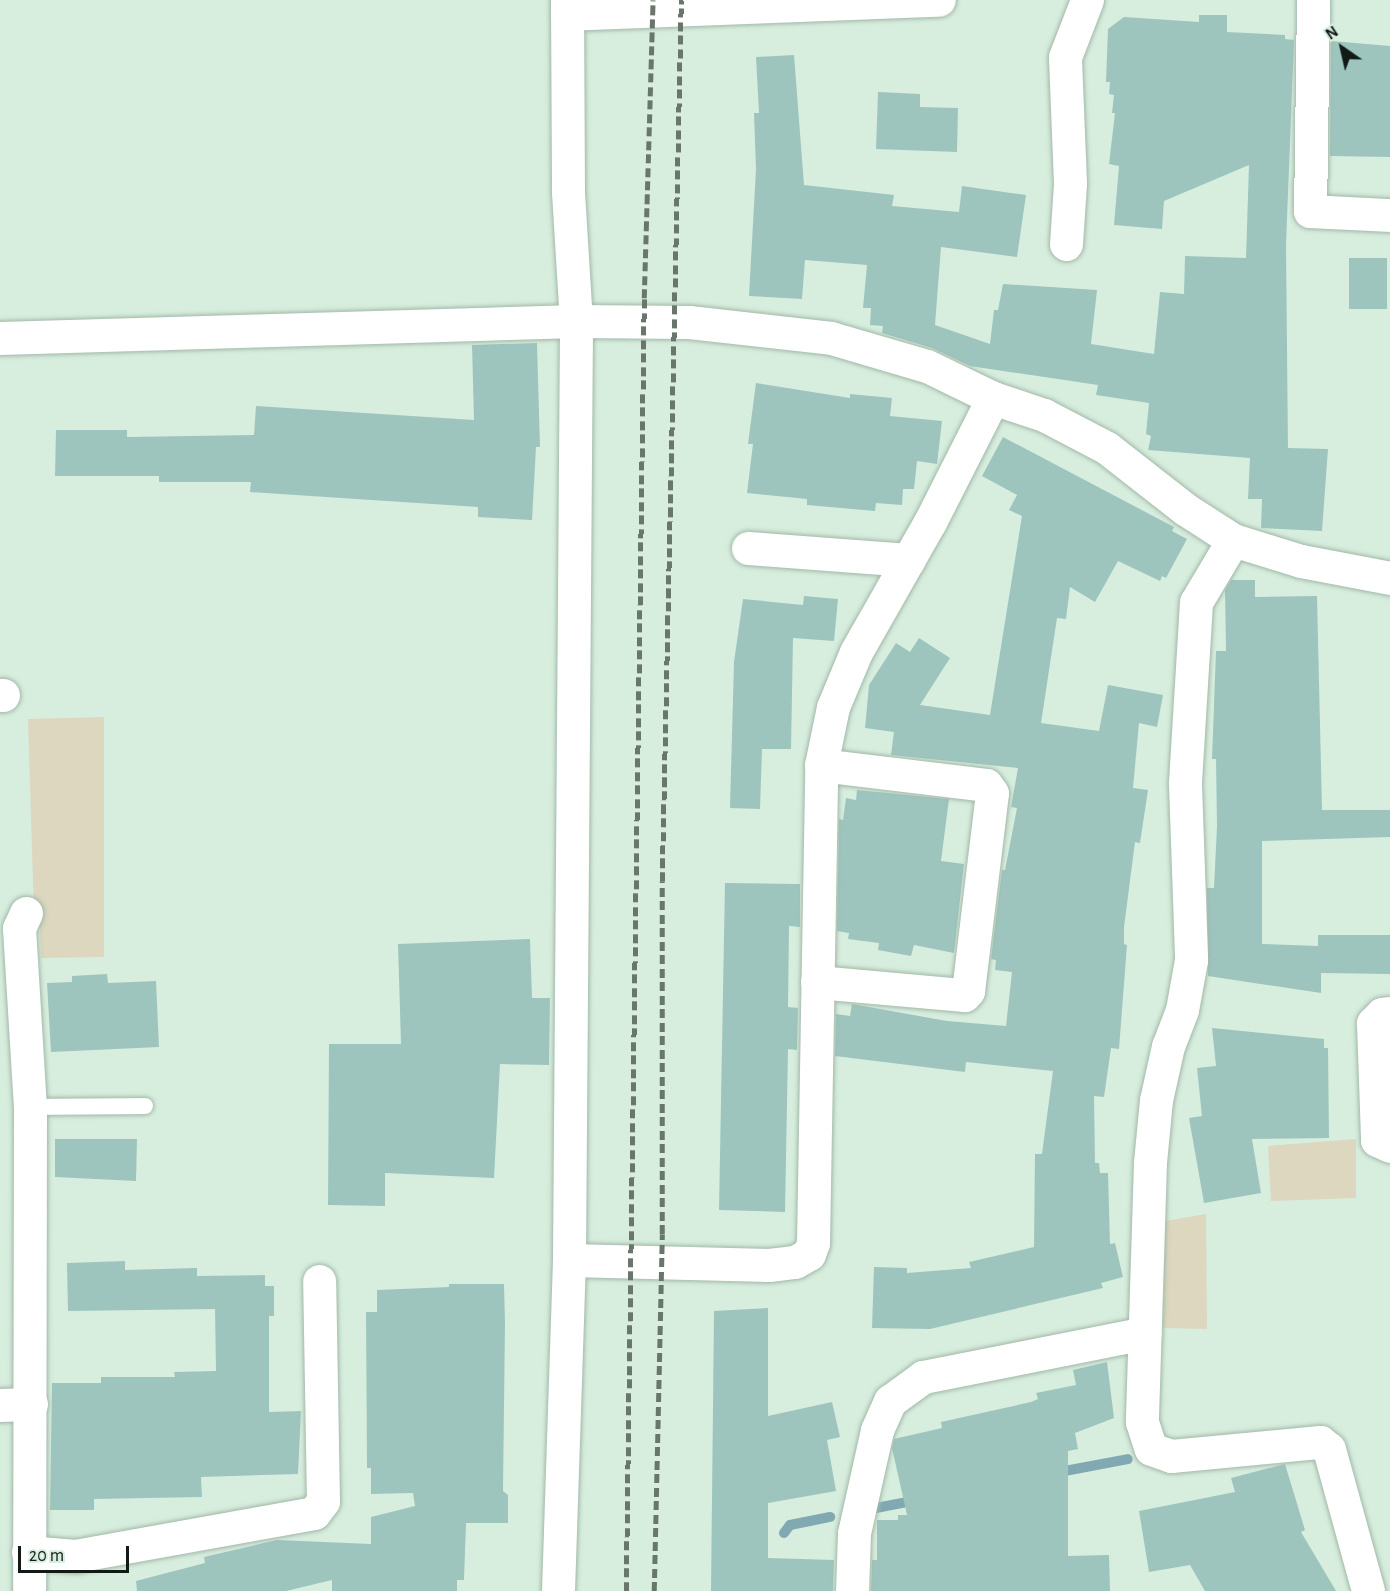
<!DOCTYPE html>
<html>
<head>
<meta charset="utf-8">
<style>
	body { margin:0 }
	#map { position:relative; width:1390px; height:1591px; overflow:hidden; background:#d7eede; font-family:"Alegreya Sans",sans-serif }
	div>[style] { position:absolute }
	.green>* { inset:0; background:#dcd7be }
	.stream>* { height:10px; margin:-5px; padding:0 5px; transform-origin:5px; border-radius:5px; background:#81a9b1 }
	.building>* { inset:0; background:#9dc5be }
	.roads { filter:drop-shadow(0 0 2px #a2b8a8) drop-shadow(0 0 2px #a2b8a8) }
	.service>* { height:16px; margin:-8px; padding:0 8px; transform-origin:8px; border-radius:8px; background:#fff }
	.minor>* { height:33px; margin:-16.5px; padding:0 16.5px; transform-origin:16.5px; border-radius:16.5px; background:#fff }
	.tertiary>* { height:33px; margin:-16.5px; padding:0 16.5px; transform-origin:16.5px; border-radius:16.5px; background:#fff }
	.rail>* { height:4.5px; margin-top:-2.25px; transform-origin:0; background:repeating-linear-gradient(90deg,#68766c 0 9px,transparent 0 13.5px) }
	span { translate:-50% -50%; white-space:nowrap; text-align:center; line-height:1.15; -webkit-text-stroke:6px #d7eede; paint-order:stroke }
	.north { position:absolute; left:1312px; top:18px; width:60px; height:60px; -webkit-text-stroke:4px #d7eede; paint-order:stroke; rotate:326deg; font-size:16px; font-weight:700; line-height:24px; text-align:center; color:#121a15 }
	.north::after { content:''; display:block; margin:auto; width:21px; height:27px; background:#121a15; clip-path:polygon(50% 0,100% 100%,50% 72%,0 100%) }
	.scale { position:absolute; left:18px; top:1546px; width:111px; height:27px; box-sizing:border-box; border:3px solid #121a15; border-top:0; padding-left:8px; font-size:18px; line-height:21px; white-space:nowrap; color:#121a15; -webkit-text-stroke:4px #d7eede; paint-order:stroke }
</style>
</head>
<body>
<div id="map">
	<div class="green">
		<i style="clip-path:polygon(104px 717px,104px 957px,41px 958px,39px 914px,34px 913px,28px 719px)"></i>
		<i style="clip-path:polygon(1356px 1139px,1356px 1198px,1271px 1201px,1268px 1146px)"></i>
		<i style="clip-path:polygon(1206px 1214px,1207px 1329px,1163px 1328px,1165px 1221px)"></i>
	</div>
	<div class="stream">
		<i style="left:1054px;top:1473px;width:75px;rotate:-10.7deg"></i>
		<i style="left:876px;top:1508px;width:43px;rotate:-10.8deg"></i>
		<i style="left:784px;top:1533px;width:10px;rotate:-53deg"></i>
		<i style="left:790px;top:1525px;width:41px;rotate:-11.3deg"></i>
	</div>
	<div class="building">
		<i style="clip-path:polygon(1199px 15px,1227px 15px,1227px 32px,1285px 35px,1285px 39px,1294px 40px,1286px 245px,1288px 448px,1328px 449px,1322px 531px,1261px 528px,1262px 499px,1248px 499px,1250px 458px,1148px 450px,1151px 436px,1146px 434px,1149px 403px,1096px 395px,1098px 385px,970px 366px,932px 348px,882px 333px,883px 326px,870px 325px,871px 308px,863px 308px,867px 265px,805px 260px,802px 299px,749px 296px,756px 169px,754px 113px,759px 113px,756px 57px,794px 55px,804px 185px,894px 195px,892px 206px,959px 212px,962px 186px,1026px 195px,1017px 257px,941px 247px,935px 325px,990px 344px,994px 310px,998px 310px,1003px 284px,1097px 290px,1091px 344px,1154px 354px,1160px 292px,1184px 294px,1185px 256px,1246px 258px,1249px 165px,1164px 201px,1162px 229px,1114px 225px,1119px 166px,1109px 164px,1115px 113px,1112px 113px,1114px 95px,1109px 94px,1110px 82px,1106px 82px,1108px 29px,1124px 17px,1199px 22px)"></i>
		<i style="clip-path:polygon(1331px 41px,1390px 46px,1390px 157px,1330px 156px)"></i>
		<i style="clip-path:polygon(878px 92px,920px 94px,920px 107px,958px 108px,957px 152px,876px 149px)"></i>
		<i style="clip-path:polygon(1349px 258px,1387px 258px,1387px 309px,1349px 309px)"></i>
		<i style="clip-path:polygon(537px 343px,540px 447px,536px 447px,532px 520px,478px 517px,478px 507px,250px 492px,251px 482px,159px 482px,159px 476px,55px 476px,56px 430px,127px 430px,127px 437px,254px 435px,256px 406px,474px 420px,472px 345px)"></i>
		<i style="clip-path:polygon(756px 383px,850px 398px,850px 394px,892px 398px,890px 416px,942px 421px,937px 464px,917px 461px,914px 489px,903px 489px,902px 505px,876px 503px,875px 511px,807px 505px,807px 499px,747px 493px,753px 444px,748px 444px)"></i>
		<i style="clip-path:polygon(1003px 437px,1174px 527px,1172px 531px,1187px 539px,1166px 578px,1162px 576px,1160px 581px,1118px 561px,1095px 602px,1070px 587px,1066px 619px,1057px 618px,1041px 723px,1099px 731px,1108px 685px,1163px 695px,1157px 727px,1139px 723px,1133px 788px,1148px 790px,1140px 843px,1135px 842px,1124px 927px,1124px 944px,1127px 945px,1119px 1049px,1111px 1048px,1104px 1097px,1094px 1096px,1095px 1163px,1099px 1163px,1100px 1173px,1108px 1173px,1110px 1244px,1115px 1243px,1123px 1277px,1101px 1283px,1103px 1288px,930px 1329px,872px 1328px,874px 1267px,907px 1268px,907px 1273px,971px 1268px,969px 1262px,1034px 1247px,1035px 1154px,1042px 1154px,1053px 1071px,966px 1062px,965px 1072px,835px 1056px,836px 1014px,850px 1016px,852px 1004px,947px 1021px,1006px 1026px,1012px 972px,995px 970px,996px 960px,991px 959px,1002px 870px,1005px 870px,1017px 808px,1011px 807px,1018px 768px,891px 755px,894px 732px,865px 728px,869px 685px,896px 643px,910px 652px,919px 638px,950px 658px,920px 705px,990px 715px,1022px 516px,1009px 510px,1017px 495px,982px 476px)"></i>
		<i style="clip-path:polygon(1231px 580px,1255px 580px,1255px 597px,1317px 596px,1322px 810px,1390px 810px,1390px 837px,1262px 841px,1262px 944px,1318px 946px,1318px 935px,1390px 935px,1390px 974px,1321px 973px,1321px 993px,1208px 976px,1207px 888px,1214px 888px,1217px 826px,1216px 759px,1212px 759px,1216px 651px,1226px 651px,1225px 590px)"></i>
		<i style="clip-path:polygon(804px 596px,838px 599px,834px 641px,793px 638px,791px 749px,762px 749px,760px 809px,730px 808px,734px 662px,743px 599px,803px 605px)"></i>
		<i style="clip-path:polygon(857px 790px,949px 799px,941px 861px,964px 864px,954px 953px,914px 945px,911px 956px,878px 950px,879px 943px,848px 939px,849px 933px,837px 931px,839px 819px,843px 820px,846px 798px,856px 800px)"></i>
		<i style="clip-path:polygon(725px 883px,800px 884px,800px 927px,789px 926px,788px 1007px,798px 1008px,797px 1050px,788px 1049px,785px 1212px,719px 1210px)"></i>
		<i style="clip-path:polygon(530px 939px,532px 998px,550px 998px,549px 1065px,500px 1064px,494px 1178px,385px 1173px,385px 1206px,328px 1205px,329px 1044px,401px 1044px,398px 944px)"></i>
		<i style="clip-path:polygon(107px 974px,108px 983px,156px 981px,159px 1047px,51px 1052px,47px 983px,72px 982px,72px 976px)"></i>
		<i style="clip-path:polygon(1212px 1028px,1324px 1039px,1324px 1048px,1328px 1048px,1329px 1138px,1252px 1139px,1261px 1193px,1204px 1203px,1189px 1118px,1202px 1116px,1197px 1068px,1216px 1066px)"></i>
		<i style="clip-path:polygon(55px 1139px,137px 1139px,136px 1181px,55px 1177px)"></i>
		<i style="clip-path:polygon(125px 1261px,125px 1270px,197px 1268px,197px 1276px,265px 1275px,265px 1286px,274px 1286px,274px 1316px,269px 1316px,269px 1412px,301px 1411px,298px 1474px,201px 1477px,202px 1497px,94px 1499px,94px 1510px,50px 1510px,52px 1383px,101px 1383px,101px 1377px,175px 1377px,174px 1372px,216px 1371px,215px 1309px,68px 1311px,67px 1263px)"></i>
		<i style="clip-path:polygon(449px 1284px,504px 1284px,505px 1323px,503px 1491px,508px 1495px,508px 1523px,466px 1523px,464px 1580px,457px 1580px,457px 1591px,332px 1591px,332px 1580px,286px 1591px,137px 1591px,136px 1581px,205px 1563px,204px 1557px,277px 1540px,371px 1544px,371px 1517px,415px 1506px,413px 1493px,371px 1494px,371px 1468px,367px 1468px,366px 1312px,377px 1312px,377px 1290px,449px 1287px)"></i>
		<i style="clip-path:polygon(768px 1308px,768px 1416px,832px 1402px,840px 1437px,827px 1440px,836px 1491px,768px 1503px,768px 1558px,834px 1560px,833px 1591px,711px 1591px,714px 1311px)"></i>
		<i style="clip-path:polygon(1107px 1362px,1114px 1418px,1075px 1433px,1078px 1449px,1068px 1451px,1068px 1556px,1109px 1555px,1110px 1591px,871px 1591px,872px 1560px,877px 1560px,877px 1520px,898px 1520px,898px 1515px,907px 1515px,892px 1448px,894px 1439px,942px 1428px,941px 1422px,1031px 1402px,1038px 1399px,1036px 1393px,1076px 1385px,1073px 1370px)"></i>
		<i style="clip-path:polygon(1285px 1464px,1305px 1530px,1301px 1532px,1336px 1591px,1205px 1591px,1190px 1565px,1149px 1572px,1139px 1511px,1235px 1492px,1231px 1478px)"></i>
	</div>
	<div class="roads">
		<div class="service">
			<i style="left:30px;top:1107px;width:115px;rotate:-0.5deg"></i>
		</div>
		<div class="minor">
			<i style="left:1313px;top:0;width:211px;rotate:90.8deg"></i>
			<i style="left:1310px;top:211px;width:80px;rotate:2.9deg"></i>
			<i style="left:1066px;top:244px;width:61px;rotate:-86.2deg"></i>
			<i style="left:1070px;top:183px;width:126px;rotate:-92.3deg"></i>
			<i style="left:1065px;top:57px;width:61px;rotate:-68.9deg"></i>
			<i style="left:0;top:338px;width:576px;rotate:-1.69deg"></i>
			<i style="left:576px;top:321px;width:113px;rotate:0.5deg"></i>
			<i style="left:689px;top:322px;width:143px;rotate:6.4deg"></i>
			<i style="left:831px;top:338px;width:100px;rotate:16.3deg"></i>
			<i style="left:927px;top:366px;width:73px;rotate:25.9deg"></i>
			<i style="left:993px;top:398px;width:54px;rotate:18.4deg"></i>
			<i style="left:1044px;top:415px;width:71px;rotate:27.6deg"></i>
			<i style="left:1107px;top:448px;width:99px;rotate:38deg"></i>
			<i style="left:1185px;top:509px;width:57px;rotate:32.9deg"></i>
			<i style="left:1233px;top:540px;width:71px;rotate:17.2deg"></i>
			<i style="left:1301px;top:561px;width:91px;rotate:10.8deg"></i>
			<i style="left:1233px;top:540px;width:72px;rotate:120.8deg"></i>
			<i style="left:1196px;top:602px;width:182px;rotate:93.5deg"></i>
			<i style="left:1185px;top:784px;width:176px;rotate:88deg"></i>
			<i style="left:1191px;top:960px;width:51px;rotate:100.2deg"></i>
			<i style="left:1182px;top:1010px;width:39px;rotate:111deg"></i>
			<i style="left:1168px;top:1046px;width:55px;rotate:102.5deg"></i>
			<i style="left:1156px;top:1100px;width:62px;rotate:95.5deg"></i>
			<i style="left:1150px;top:1162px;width:260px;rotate:91.8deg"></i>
			<i style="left:1142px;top:1422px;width:28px;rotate:72deg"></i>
			<i style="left:1151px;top:1449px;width:21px;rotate:19deg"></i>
			<i style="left:1171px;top:1456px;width:150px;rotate:-5.4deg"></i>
			<i style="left:1320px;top:1442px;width:11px;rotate:38deg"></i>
			<i style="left:1329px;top:1449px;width:147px;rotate:74.6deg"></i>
			<i style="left:748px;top:548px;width:161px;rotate:4.3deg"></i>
			<i style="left:0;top:695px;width:3px"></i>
			<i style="left:26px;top:913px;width:17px;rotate:115deg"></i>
			<i style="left:19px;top:928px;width:179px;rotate:86.5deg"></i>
			<i style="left:30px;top:1107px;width:484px;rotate:90.1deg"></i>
			<i style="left:817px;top:982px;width:148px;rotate:5.1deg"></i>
			<i style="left:964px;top:995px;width:6px;rotate:-45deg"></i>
			<i style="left:968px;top:991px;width:199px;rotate:-83.1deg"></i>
			<i style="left:992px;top:793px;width:10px;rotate:-127deg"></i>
			<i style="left:986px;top:785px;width:166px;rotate:-173.1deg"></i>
			<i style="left:1390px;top:1013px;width:8px;rotate:173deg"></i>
			<i style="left:1382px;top:1014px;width:13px;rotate:135deg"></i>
			<i style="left:1373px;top:1023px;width:117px;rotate:88deg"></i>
			<i style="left:1377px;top:1140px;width:14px;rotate:25deg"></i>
			<i style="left:569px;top:1260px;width:200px;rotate:1.4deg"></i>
			<i style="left:769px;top:1265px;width:26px;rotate:-7deg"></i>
			<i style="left:795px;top:1262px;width:16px;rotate:-30deg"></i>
			<i style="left:809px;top:1254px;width:12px;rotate:-70deg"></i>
			<i style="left:813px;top:1243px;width:478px;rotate:-89deg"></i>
			<i style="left:821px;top:765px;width:59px;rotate:-78.3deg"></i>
			<i style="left:833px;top:707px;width:60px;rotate:-67.3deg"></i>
			<i style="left:856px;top:652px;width:150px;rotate:-60.4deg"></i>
			<i style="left:930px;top:522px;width:139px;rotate:-63.1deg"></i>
			<i style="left:0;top:1405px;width:31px;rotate:-2deg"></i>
			<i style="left:28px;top:1552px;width:47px;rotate:4.9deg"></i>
			<i style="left:75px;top:1556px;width:243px;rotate:-10.2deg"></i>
			<i style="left:314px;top:1513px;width:15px;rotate:-53deg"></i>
			<i style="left:323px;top:1501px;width:220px;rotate:-91deg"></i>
			<i style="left:558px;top:1591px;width:331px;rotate:-88.1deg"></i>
			<i style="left:569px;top:1260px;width:939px;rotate:-89.57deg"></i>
			<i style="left:852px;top:1591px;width:58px;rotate:-88deg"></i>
			<i style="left:854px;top:1533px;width:106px;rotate:-77.4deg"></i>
			<i style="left:877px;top:1430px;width:32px;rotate:-66deg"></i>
			<i style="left:890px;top:1401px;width:41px;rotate:-36deg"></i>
			<i style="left:923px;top:1377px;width:226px;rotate:-11.2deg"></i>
		</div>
		<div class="tertiary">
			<i style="left:567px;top:0;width:192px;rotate:89.7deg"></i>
			<i style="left:568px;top:192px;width:129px;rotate:86.5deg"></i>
			<i style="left:567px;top:14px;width:372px;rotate:-2.2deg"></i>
		</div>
	</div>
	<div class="rail">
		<i style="left:626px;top:1591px;width:1293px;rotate:-89.2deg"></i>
		<i style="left:644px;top:298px;width:298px;rotate:-88.3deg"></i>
		<i style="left:654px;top:1591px;width:357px;rotate:-88.7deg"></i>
		<i style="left:662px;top:1234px;width:353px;rotate:-90deg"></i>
		<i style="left:662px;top:881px;width:881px;rotate:-88.76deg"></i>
	</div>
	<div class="north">N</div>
	<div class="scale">20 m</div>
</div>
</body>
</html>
